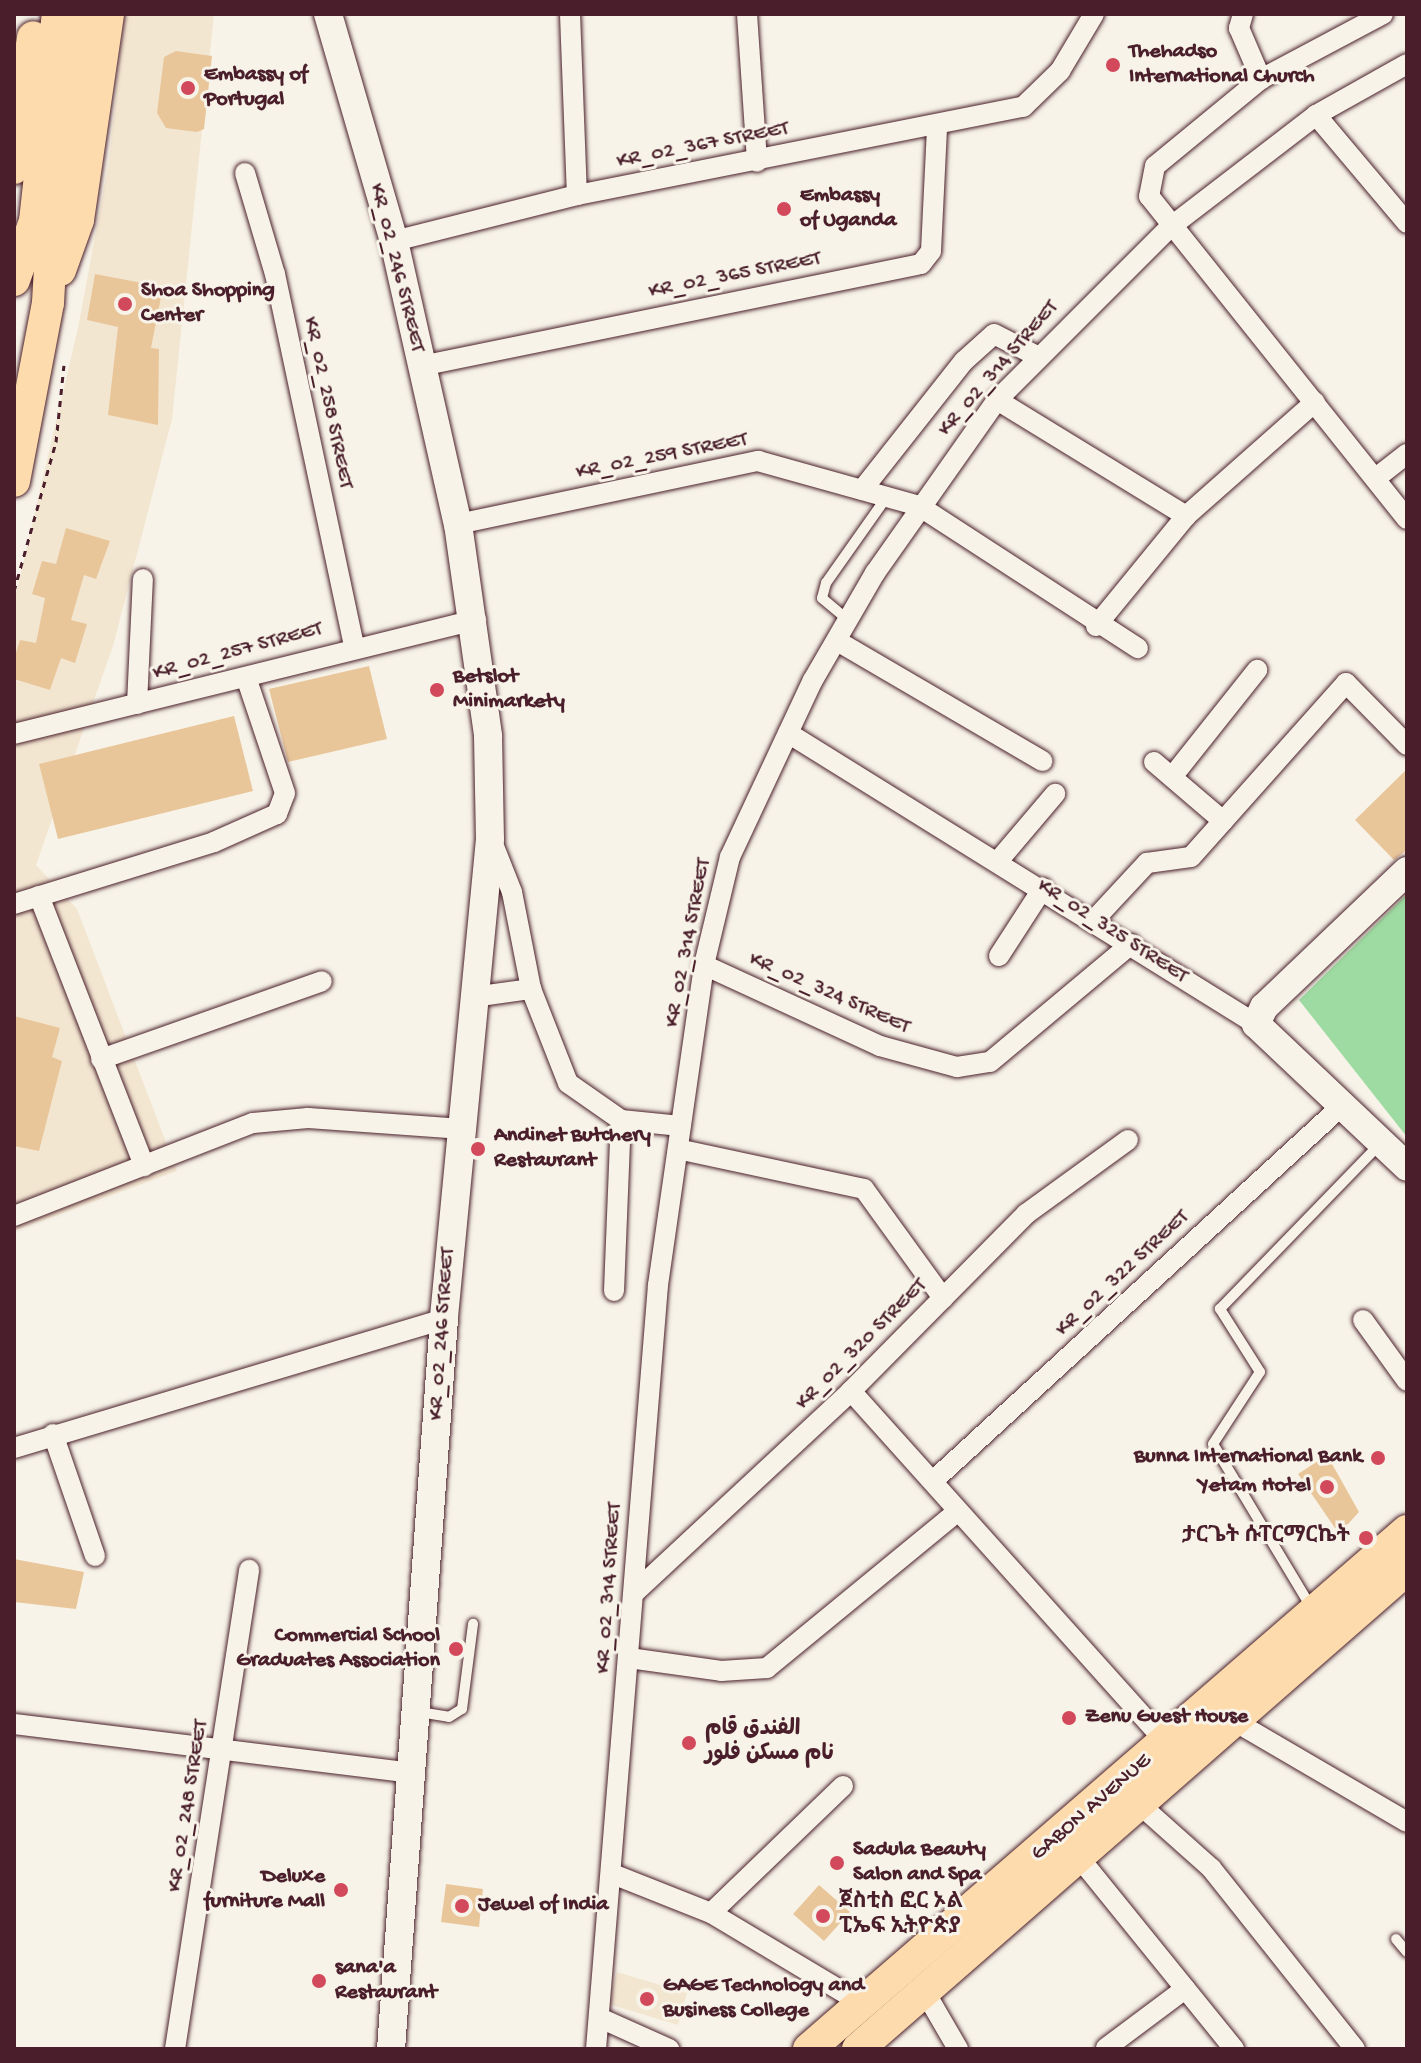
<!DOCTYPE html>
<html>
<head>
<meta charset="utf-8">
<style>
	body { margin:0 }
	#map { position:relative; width:1421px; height:2063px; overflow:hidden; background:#f7f3e8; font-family:"Gochi Hand","Playpen Sans Arabic","Noto Sans Ethiopic",sans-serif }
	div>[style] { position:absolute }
	.built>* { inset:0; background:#f3e6d1 }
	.green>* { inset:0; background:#9edba2 }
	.building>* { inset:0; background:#e9c69a }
	.path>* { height:3px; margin-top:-1.5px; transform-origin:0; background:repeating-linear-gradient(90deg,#4a1f2b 0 6px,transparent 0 12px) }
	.roads { filter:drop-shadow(0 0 2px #4a1f2b) drop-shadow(0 0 2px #4a1f2b) }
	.lane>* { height:10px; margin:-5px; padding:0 5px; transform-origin:5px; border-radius:5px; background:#f7f3e8 }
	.street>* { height:20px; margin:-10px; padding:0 10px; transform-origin:10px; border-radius:10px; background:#f7f3e8 }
	.secondary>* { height:28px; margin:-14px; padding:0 14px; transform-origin:14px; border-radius:14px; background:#f7f3e8 }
	.primary>* { height:32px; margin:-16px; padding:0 16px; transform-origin:16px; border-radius:16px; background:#fedbac }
	.dots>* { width:22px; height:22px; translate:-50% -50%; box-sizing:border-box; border:4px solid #f7f3e8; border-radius:50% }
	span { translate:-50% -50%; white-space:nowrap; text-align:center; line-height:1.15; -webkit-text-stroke:6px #f7f3e8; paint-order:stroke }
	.poi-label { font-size:22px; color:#4a1f2b; font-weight:700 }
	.left { translate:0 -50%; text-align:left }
	.right { translate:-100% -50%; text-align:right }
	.street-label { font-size:22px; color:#4a1f2b }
	.frame { position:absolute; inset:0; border:16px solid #4a1f2b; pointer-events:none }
</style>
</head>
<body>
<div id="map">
	<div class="built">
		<i style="clip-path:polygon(124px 14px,214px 14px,172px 419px,113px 646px,36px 865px,77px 909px,177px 1171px,14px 1231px,14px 602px,78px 328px,109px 161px)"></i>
		<i style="clip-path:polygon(617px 1972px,687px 1993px,678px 2025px,608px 2004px)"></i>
	</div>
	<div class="green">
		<i style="clip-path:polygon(1407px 894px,1407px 1137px,1299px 1000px)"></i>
	</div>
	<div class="building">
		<i style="clip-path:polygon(176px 51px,212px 56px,204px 129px,197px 132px,166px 128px,157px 113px,164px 57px)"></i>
		<i style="clip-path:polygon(95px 274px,163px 287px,151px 348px,159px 349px,158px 425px,108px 415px,118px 327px,87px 320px)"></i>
		<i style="clip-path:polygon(66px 528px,110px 541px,96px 579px,84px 575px,71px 620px,87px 624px,75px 663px,61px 658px,50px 690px,14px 679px,14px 659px,20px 640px,36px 643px,45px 598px,32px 594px,42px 561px,56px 564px)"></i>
		<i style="clip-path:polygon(369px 666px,387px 739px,288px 762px,269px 689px)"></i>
		<i style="clip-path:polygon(234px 716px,253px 791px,58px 839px,39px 764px)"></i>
		<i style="clip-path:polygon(1407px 769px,1407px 850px,1394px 860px,1355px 820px)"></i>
		<i style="clip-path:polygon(14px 1016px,60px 1028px,52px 1057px,62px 1061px,39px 1151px,14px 1146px)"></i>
		<i style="clip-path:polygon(1327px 1455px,1359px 1512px,1339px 1534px,1298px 1474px)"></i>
		<i style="clip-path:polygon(14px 1559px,84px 1572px,76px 1609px,14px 1602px)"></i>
		<i style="clip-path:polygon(446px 1884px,483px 1889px,479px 1927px,441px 1922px)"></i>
		<i style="clip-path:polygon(819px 1885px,850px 1912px,824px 1941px,793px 1914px)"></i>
	</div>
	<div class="path">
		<i style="left:14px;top:591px;width:155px;rotate:-74.3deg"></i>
		<i style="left:56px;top:442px;width:77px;rotate:-84.1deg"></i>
	</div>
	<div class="roads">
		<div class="lane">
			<i style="left:848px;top:620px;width:34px;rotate:-140deg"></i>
			<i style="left:822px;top:598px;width:16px;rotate:-75deg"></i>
			<i style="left:826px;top:583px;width:108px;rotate:-54.8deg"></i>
			<i style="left:1311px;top:1607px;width:190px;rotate:-121deg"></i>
			<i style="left:1213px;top:1444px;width:86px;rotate:-56.9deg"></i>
			<i style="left:1260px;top:1372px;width:75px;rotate:-122.4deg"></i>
			<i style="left:1220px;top:1309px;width:230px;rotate:-45.9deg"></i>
			<i style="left:419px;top:1712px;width:30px;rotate:9deg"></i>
			<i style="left:449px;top:1717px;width:15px;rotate:-32deg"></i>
			<i style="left:462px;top:1709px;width:86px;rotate:-82.6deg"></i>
			<i style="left:1396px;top:1939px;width:17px;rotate:50deg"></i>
		</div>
		<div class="street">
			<i style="left:570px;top:14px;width:181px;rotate:87.8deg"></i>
			<i style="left:747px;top:14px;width:148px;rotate:86.1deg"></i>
			<i style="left:1243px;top:14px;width:15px;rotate:106deg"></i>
			<i style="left:1239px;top:28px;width:56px;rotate:66.7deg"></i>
			<i style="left:1261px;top:79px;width:138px;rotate:-28deg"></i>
			<i style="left:1261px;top:79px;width:137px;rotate:140.6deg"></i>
			<i style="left:1155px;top:166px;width:31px;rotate:101deg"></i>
			<i style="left:1149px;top:196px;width:413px;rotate:51.4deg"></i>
			<i style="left:1316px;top:115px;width:141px;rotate:49.9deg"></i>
			<i style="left:245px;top:173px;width:105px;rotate:73.5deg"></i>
			<i style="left:275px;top:274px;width:379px;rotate:78deg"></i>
			<i style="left:394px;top:241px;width:189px;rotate:-14.1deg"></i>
			<i style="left:577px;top:195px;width:455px;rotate:-11.2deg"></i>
			<i style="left:1023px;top:107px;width:52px;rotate:-44.2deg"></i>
			<i style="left:1060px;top:71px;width:66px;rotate:-59.2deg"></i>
			<i style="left:421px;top:366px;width:510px;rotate:-11.53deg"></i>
			<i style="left:921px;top:264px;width:16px;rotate:-52deg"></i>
			<i style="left:931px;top:251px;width:123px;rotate:-87.2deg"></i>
			<i style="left:997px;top:400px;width:222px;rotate:31.5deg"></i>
			<i style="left:1376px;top:478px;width:39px;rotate:-38deg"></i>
			<i style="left:862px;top:490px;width:164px;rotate:-51.7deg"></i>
			<i style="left:964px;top:361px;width:40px;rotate:-42deg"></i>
			<i style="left:994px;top:334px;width:48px;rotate:27.1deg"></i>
			<i style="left:458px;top:524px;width:307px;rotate:-11.9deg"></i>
			<i style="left:758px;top:461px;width:167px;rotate:15.6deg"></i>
			<i style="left:919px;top:506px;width:261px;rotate:33deg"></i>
			<i style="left:1096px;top:626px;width:142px;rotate:-50.7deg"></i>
			<i style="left:1186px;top:516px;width:172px;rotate:-41.5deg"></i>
			<i style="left:837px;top:641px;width:238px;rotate:30.3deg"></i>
			<i style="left:137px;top:704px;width:125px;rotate:-87.3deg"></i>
			<i style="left:788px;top:733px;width:551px;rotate:31.87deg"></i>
			<i style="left:14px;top:734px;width:476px;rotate:-13.9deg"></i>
			<i style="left:1154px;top:762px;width:91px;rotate:40.5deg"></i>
			<i style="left:1172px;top:777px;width:137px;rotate:-51.5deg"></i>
			<i style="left:491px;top:839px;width:57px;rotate:68.4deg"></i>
			<i style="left:512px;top:892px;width:99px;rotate:78.9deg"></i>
			<i style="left:531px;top:989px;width:101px;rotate:68.5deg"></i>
			<i style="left:568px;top:1083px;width:65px;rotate:34.9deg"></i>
			<i style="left:621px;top:1120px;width:60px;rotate:5.7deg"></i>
			<i style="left:999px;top:860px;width:87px;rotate:-49.7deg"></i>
			<i style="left:39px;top:896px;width:290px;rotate:68.7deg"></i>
			<i style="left:14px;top:904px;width:209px;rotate:-17.2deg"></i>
			<i style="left:214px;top:842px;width:69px;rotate:-24deg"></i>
			<i style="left:277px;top:814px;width:22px;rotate:-69deg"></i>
			<i style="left:285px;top:793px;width:122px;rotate:-108.6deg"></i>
			<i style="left:1094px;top:920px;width:78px;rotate:-47.1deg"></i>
			<i style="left:1147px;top:863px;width:44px;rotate:-7.8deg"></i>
			<i style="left:1191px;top:857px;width:233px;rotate:-48.3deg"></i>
			<i style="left:1346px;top:683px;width:87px;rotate:45.5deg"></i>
			<i style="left:999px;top:956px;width:81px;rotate:-57.1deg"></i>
			<i style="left:704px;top:965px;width:194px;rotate:24.7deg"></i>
			<i style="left:880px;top:1046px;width:80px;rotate:15.3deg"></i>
			<i style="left:957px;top:1067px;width:33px;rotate:-9deg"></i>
			<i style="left:990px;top:1062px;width:184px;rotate:-39.9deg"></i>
			<i style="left:473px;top:997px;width:59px;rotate:-7.9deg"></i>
			<i style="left:101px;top:1059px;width:234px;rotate:-19.4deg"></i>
			<i style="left:678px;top:1149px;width:190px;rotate:12.1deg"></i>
			<i style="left:864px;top:1189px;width:135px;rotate:54.1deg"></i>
			<i style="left:14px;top:1216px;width:256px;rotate:-21.3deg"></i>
			<i style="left:253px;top:1123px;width:55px;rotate:-5.2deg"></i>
			<i style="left:308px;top:1118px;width:152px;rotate:4.1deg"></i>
			<i style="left:614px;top:1291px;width:171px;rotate:-87.7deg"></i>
			<i style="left:1363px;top:1320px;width:75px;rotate:54.2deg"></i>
			<i style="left:851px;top:1391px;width:479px;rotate:48.1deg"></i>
			<i style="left:53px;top:1434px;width:129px;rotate:71deg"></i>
			<i style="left:14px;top:1448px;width:449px;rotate:-16.7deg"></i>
			<i style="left:933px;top:1481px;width:559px;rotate:-42.54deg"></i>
			<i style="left:635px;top:1592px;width:295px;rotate:-42.9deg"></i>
			<i style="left:851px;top:1391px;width:249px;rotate:-45.3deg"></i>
			<i style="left:1026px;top:1214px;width:126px;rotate:-36deg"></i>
			<i style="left:629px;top:1658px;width:93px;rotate:8deg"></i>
			<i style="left:721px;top:1671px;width:46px;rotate:-3.7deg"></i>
			<i style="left:767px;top:1668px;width:244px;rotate:-39.4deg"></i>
			<i style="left:1234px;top:1721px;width:200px;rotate:30.3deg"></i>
			<i style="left:14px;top:1724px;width:402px;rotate:7deg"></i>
			<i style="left:843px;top:1786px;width:183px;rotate:136.1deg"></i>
			<i style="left:711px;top:1913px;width:177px;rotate:30.9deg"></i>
			<i style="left:1138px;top:1803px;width:98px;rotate:41.7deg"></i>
			<i style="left:1211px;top:1868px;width:231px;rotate:51.5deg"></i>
			<i style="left:1077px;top:1855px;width:250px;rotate:51deg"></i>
			<i style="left:615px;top:1875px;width:103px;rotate:21.6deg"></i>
			<i style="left:925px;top:1992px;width:66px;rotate:59.9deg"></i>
			<i style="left:600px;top:2018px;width:76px;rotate:24.2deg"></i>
			<i style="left:1106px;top:2048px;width:99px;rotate:-36.8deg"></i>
			<i style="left:175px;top:2049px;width:485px;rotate:-81.2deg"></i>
			<i style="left:596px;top:2049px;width:767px;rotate:-85.36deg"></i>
			<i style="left:658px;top:1285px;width:323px;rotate:-81.8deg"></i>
			<i style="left:704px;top:965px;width:111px;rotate:-76.5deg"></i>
			<i style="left:730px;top:857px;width:195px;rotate:-64.9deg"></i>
			<i style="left:813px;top:680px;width:124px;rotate:-59.9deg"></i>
			<i style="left:875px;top:573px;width:212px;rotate:-54.8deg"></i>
			<i style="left:997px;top:400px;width:243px;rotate:-45deg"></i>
			<i style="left:1169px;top:228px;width:185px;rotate:-37.5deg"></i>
			<i style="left:1316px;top:115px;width:104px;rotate:-29.3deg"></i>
		</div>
		<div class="secondary">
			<i style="left:328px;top:14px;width:236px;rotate:73.8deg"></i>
			<i style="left:394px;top:241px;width:290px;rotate:77.3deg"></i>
			<i style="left:458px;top:524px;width:214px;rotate:81.9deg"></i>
			<i style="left:488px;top:736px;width:103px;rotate:88.9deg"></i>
			<i style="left:490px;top:839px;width:482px;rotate:95.5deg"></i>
			<i style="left:444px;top:1319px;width:732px;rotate:94.15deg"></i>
			<i style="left:1407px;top:871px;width:197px;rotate:136.4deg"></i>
			<i style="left:1264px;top:1007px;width:19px;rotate:115deg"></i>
			<i style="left:1256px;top:1024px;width:208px;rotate:43.4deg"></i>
		</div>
		<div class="primary">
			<i style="left:14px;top:168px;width:132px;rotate:-81.7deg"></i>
			<i style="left:60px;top:270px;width:53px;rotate:-70.2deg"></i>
			<i style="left:78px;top:220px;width:208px;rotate:-81.7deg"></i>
			<i style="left:14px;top:280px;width:63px;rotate:-70.4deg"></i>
			<i style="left:35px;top:221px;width:208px;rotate:-83.7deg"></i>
			<i style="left:14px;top:481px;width:181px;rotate:-79.2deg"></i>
			<i style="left:48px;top:303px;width:89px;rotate:-86.8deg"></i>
			<i style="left:53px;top:214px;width:202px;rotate:-81.5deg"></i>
			<i style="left:809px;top:2049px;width:791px;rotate:-40.9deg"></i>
			<i style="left:858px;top:2049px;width:729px;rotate:-41.16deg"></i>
		</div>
	</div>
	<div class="dots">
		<i style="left:1113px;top:65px;background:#d1495b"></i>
		<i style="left:188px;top:88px;background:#d1495b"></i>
		<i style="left:784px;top:209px;background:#d1495b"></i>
		<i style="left:125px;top:304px;background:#d1495b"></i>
		<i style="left:437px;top:690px;background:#d1495b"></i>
		<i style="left:478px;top:1149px;background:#d1495b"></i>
		<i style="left:1378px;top:1458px;background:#d1495b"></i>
		<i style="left:1327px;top:1487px;background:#d1495b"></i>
		<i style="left:1366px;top:1538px;background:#d1495b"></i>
		<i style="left:456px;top:1649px;background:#d1495b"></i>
		<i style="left:1069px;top:1718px;background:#d1495b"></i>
		<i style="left:689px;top:1743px;background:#d1495b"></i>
		<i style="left:837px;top:1863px;background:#d1495b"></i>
		<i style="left:341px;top:1890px;background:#d1495b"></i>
		<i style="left:462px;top:1906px;background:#d1495b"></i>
		<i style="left:823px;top:1916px;background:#d1495b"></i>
		<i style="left:319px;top:1981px;background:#d1495b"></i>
		<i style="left:647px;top:1999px;background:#d1495b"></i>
	</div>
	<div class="poi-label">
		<span class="left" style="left:1129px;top:65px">Thehadso<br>International Church</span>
		<span class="left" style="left:204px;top:88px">Embassy of<br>Portugal</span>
		<span class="left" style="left:800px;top:209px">Embassy<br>of Uganda</span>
		<span class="left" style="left:141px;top:304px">Shoa Shopping<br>Center</span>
		<span class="left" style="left:453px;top:690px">Betslot<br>Minimarkety</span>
		<span class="left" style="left:494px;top:1149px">Andinet Butchery<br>Restaurant</span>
		<span class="right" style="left:1362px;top:1458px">Bunna International Bank</span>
		<span class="right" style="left:1311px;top:1487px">Yetam Hotel</span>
		<span class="right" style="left:1350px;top:1538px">ታርጌት ሱፐርማርኬት</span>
		<span class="right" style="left:440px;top:1649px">Commercial School<br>Graduates Association</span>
		<span class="left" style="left:1085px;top:1718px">Zenu Guest House</span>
		<span class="left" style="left:705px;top:1743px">الفندق قام<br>نام مسكن فلور</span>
		<span class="left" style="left:853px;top:1863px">Sadula Beauty<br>Salon and Spa</span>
		<span class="right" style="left:325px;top:1890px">Deluxe<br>furniture Mall</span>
		<span class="left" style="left:839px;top:1916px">ጀስቲስ ፎር ኦል<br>ፒኤፍ ኢትዮጵያ</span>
		<span class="left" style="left:478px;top:1906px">Jewel of India</span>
		<span class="left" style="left:335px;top:1981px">sana'a<br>Restaurant</span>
		<span class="left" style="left:663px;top:1999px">GAGE Technology and<br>Business College</span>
	</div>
	<div class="street-label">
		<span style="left:703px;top:146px;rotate:-11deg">KR_02_367 STREET</span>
		<span style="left:396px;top:268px;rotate:76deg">KR_02_246 STREET</span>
		<span style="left:735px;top:276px;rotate:-11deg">KR_02_365 STREET</span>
		<span style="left:999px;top:369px;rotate:-49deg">KR_02_314 STREET</span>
		<span style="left:327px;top:403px;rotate:78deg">KR_02_258 STREET</span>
		<span style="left:662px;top:457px;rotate:-11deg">KR_02_259 STREET</span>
		<span style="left:238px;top:652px;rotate:-15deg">KR_02_257 STREET</span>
		<span style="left:1112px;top:932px;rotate:33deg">KR_02_325 STREET</span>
		<span style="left:689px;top:943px;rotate:-79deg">KR_02_314 STREET</span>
		<span style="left:829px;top:994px;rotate:24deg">KR_02_324 STREET</span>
		<span style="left:1123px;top:1274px;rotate:-43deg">KR_02_322 STREET</span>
		<span style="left:443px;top:1334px;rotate:-86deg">KR_02_246 STREET</span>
		<span style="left:862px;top:1345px;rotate:-45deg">KR_02_320 STREET</span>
		<span style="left:610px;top:1588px;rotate:-86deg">KR_02_314 STREET</span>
		<span style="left:189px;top:1806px;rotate:-81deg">KR_02_248 STREET</span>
		<span style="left:1092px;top:1808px;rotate:-41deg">GABON AVENUE</span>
	</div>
	<div class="frame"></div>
</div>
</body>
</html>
